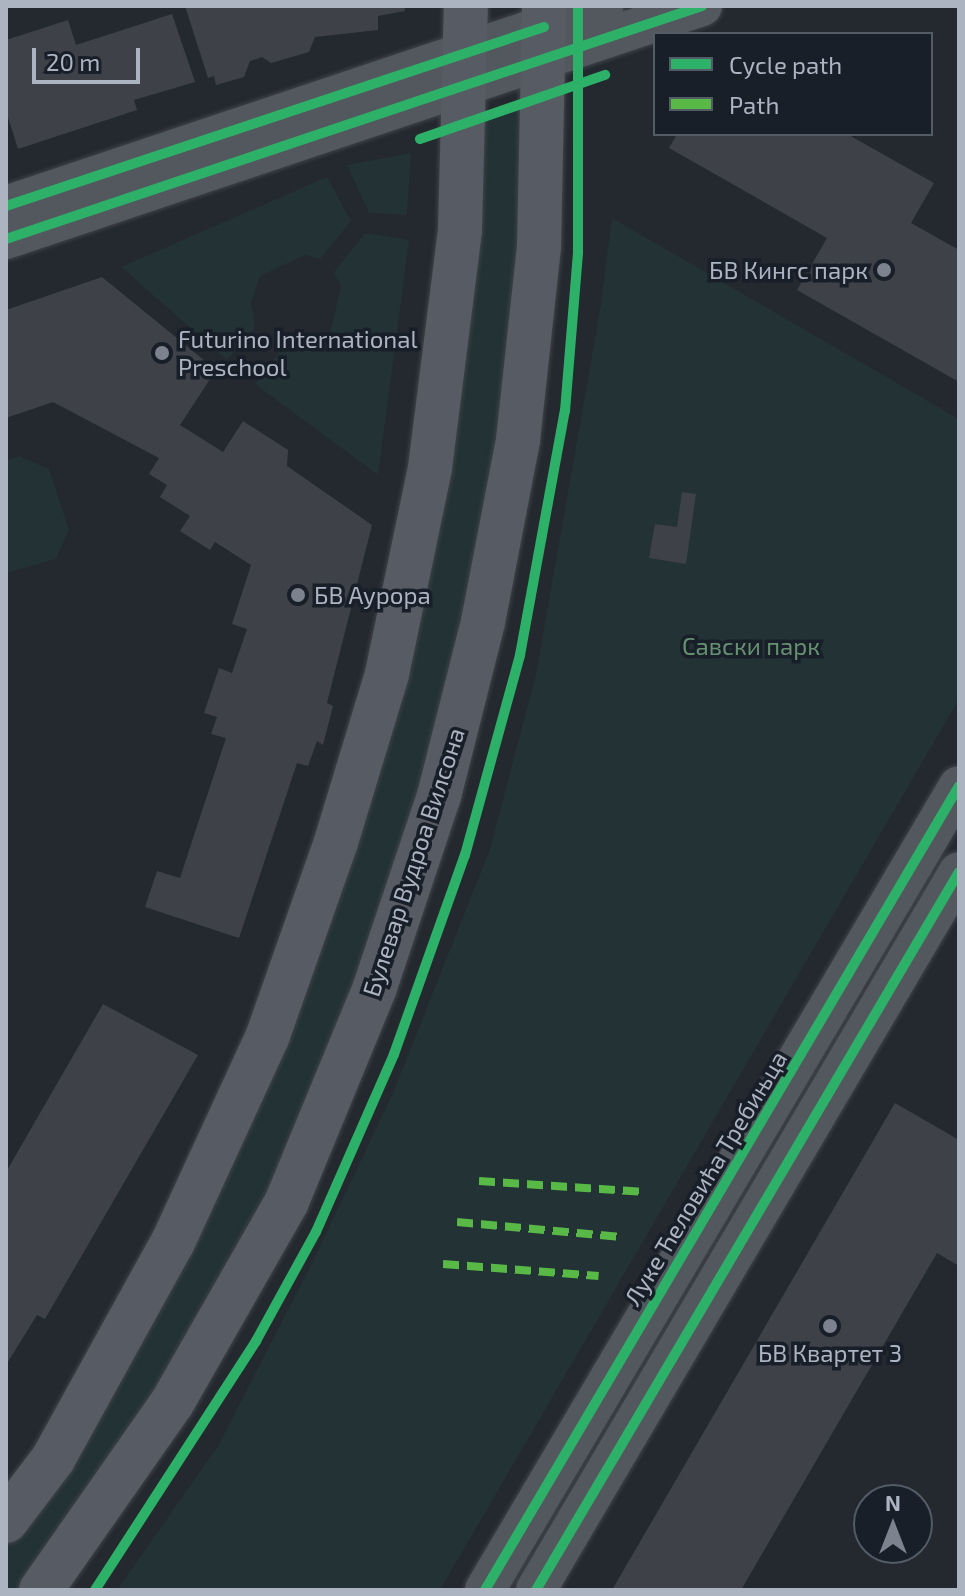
<!DOCTYPE html>
<html>
<head>
<meta charset="utf-8">
<style>
	body { margin:0 }
	#map { position:relative; width:965px; height:1596px; overflow:hidden; background:#24282f; font-family:"Exo 2",sans-serif }
	div>[style] { position:absolute }
	.green>* { inset:0; background:#223235 }
	.building>* { inset:0; background:#3e4248 }
	.roads { filter:drop-shadow(0 0 2px #404349) drop-shadow(0 0 2px #404349) }
	.minor>* { height:40px; margin:-20px; padding:0 20px; transform-origin:20px; border-radius:20px; background:#53575e }
	.secondary>* { height:44px; margin:-22px; padding:0 22px; transform-origin:22px; border-radius:22px; background:#575b63 }
	.quiet>* { height:8px; margin-top:-4px; transform-origin:0; background:repeating-linear-gradient(90deg,#58b947 0 16px,transparent 0 24px) }
	.cycleway>* { height:10px; margin:-5px; padding:0 5px; transform-origin:5px; border-radius:5px; background:#2db169 }
	.dots>* { width:22px; height:22px; translate:-50% -50%; box-sizing:border-box; border:4px solid #181f29; border-radius:50% }
	span { translate:-50% -50%; white-space:nowrap; text-align:center; line-height:1.15; -webkit-text-stroke:7px #181f29; paint-order:stroke }
	.poi-label { font-size:24px; color:#acb4c2 }
	.right { translate:-100% -50%; text-align:right }
	.left { translate:0 -50%; text-align:left }
	.park-label { font-size:24px; color:#659170 }
	.street-label { font-size:24px; color:#acb4c2 }
	.frame { position:absolute; inset:0; border:8px solid #acb4c2; pointer-events:none }
	.legend { position:absolute; left:653px; top:32px; width:280px; height:104px; box-sizing:border-box; background:#181f29; border:2px solid #535b66; margin:0; padding:10px 14px; list-style:none; font-size:24px; color:#acb4c2 }
	.legend li { display:flex; align-items:center; gap:16px; height:40px }
	.legend b { width:40px; border:2px solid #535b66 }
	.north { position:absolute; left:853px; top:1484px; width:80px; height:80px; box-sizing:border-box; background:#181f29; border:2px solid #535b66; border-radius:50%; rotate:0deg; font-size:22px; font-weight:700; line-height:32px; text-align:center; color:#acb4c2 }
	.north::after { content:''; display:block; margin:auto; width:28px; height:36px; background:#7c838f; clip-path:polygon(50% 0,100% 100%,50% 72%,0 100%) }
	.scale { position:absolute; left:32px; top:48px; width:108px; height:36px; box-sizing:border-box; border:4px solid #acb4c2; border-top:0; padding-left:10px; font-size:24px; line-height:28px; white-space:nowrap; color:#acb4c2; -webkit-text-stroke:6px #181f29; paint-order:stroke }
</style>
</head>
<body>
<div id="map">
	<div class="green">
		<i style="clip-path:polygon(544px 96px,483px 622px,287px 1201px,41px 1590px,6px 1590px,6px 1521px,173px 1242px,387px 674px,464px 124px)"></i>
		<i style="clip-path:polygon(411px 153px,407px 215px,369px 213px,347px 165px)"></i>
		<i style="clip-path:polygon(327px 177px,351px 221px,320px 259px,305px 255px,260px 276px,251px 302px,255px 328px,227px 360px,121px 267px)"></i>
		<i style="clip-path:polygon(612px 218px,959px 419px,959px 699px,440px 1590px,117px 1590px,218px 1446px,310px 1267px,393px 1093px,490px 849px,536px 674px,600px 310px)"></i>
		<i style="clip-path:polygon(365px 233px,409px 240px,378px 475px,255px 384px,281px 350px,307px 347px,330px 334px,341px 286px,334px 272px)"></i>
		<i style="clip-path:polygon(19px 456px,49px 469px,69px 530px,56px 559px,6px 573px,6px 461px)"></i>
	</div>
	<div class="building">
		<i style="clip-path:polygon(185px 6px,404px 6px,405px 11px,378px 16px,378px 30px,315px 37px,309px 52px,271px 63px,262px 57px,250px 61px,244px 77px,216px 85px,214px 76px,208px 78px)"></i>
		<i style="clip-path:polygon(172px 14px,195px 82px,134px 100px,137px 110px,18px 149px,6px 111px,6px 40px,68px 20px,76px 45px)"></i>
		<i style="clip-path:polygon(677px 134px,847px 134px,934px 183px,911px 223px,959px 250px,959px 382px,797px 290px,827px 238px,669px 148px)"></i>
		<i style="clip-path:polygon(102px 277px,216px 370px,180px 425px,223px 452px,243px 421px,288px 450px,287px 466px,372px 525px,327px 703px,333px 706px,323px 745px,317px 741px,308px 766px,297px 763px,239px 938px,145px 907px,157px 871px,180px 878px,226px 738px,211px 734px,217px 717px,204px 713px,219px 668px,232px 673px,247px 629px,232px 624px,251px 565px,215px 542px,210px 550px,180px 531px,190px 516px,160px 497px,167px 485px,149px 474px,159px 458px,53px 402px,6px 418px,6px 310px)"></i>
		<i style="clip-path:polygon(682px 492px,696px 494px,686px 564px,649px 558px,655px 524px,677px 527px)"></i>
		<i style="clip-path:polygon(103px 1004px,198px 1055px,45px 1319px,37px 1315px,6px 1365px,6px 1172px)"></i>
		<i style="clip-path:polygon(895px 1103px,959px 1140px,959px 1266px,937px 1253px,741px 1590px,612px 1590px)"></i>
	</div>
	<div class="roads">
		<div class="minor">
			<i style="left:6px;top:206px;width:630px;rotate:-18.52deg"></i>
			<i style="left:6px;top:239px;width:734px;rotate:-18.51deg"></i>
			<i style="left:485px;top:1590px;width:933px;rotate:-59.48deg"></i>
			<i style="left:536px;top:1590px;width:833px;rotate:-59.5deg"></i>
		</div>
		<div class="secondary">
			<i style="left:6px;top:1521px;width:78px;rotate:-52.8deg"></i>
			<i style="left:53px;top:1459px;width:248px;rotate:-61.1deg"></i>
			<i style="left:173px;top:1242px;width:225px;rotate:-65.3deg"></i>
			<i style="left:267px;top:1038px;width:208px;rotate:-70.6deg"></i>
			<i style="left:336px;top:842px;width:176px;rotate:-73.1deg"></i>
			<i style="left:387px;top:674px;width:210px;rotate:-78.2deg"></i>
			<i style="left:430px;top:468px;width:240px;rotate:-82.8deg"></i>
			<i style="left:460px;top:230px;width:224px;rotate:-88.5deg"></i>
			<i style="left:41px;top:1590px;width:228px;rotate:-55deg"></i>
			<i style="left:172px;top:1403px;width:232px;rotate:-60.3deg"></i>
			<i style="left:287px;top:1201px;width:231px;rotate:-67.6deg"></i>
			<i style="left:375px;top:987px;width:201px;rotate:-71.5deg"></i>
			<i style="left:439px;top:796px;width:179px;rotate:-75.8deg"></i>
			<i style="left:483px;top:622px;width:185px;rotate:-79.1deg"></i>
			<i style="left:518px;top:440px;width:194px;rotate:-83.8deg"></i>
			<i style="left:539px;top:247px;width:241px;rotate:-88.8deg"></i>
		</div>
	</div>
	<div class="quiet">
		<i style="left:479px;top:1181px;width:167px;rotate:3.8deg"></i>
		<i style="left:457px;top:1222px;width:165px;rotate:5.2deg"></i>
		<i style="left:443px;top:1264px;width:156px;rotate:4.4deg"></i>
	</div>
	<div class="cycleway">
		<i style="left:420px;top:139px;width:196px;rotate:-19.1deg"></i>
		<i style="left:6px;top:206px;width:567px;rotate:-18.4deg"></i>
		<i style="left:6px;top:239px;width:734px;rotate:-18.51deg"></i>
		<i style="left:95px;top:1590px;width:297px;rotate:-57.1deg"></i>
		<i style="left:256px;top:1341px;width:124px;rotate:-61.2deg"></i>
		<i style="left:316px;top:1232px;width:194px;rotate:-66.3deg"></i>
		<i style="left:394px;top:1054px;width:211px;rotate:-70.4deg"></i>
		<i style="left:465px;top:855px;width:207px;rotate:-74.6deg"></i>
		<i style="left:520px;top:655px;width:248px;rotate:-79.6deg"></i>
		<i style="left:565px;top:411px;width:159px;rotate:-85.3deg"></i>
		<i style="left:578px;top:253px;width:247px;rotate:-90deg"></i>
		<i style="left:485px;top:1590px;width:933px;rotate:-59.48deg"></i>
		<i style="left:536px;top:1590px;width:833px;rotate:-59.5deg"></i>
	</div>
	<div class="dots">
		<i style="left:884px;top:270px;background:#7c838f"></i>
		<i style="left:162px;top:353px;background:#7c838f"></i>
		<i style="left:298px;top:595px;background:#7c838f"></i>
		<i style="left:830px;top:1326px;background:#7c838f"></i>
	</div>
	<div class="poi-label">
		<span class="right" style="left:868px;top:270px">БВ Кингс парк</span>
		<span class="left" style="left:178px;top:353px">Futurino International<br>Preschool</span>
		<span class="left" style="left:314px;top:595px">БВ Аурора</span>
		<span style="left:830px;top:1353px">БВ Квартет 3</span>
	</div>
	<div class="park-label">
		<span style="left:751px;top:646px">Савски парк</span>
	</div>
	<div class="street-label">
		<span style="left:413px;top:862px;rotate:-72deg">Булевар Вудроа Вилсона</span>
		<span style="left:705px;top:1178px;rotate:-59deg">Луке Ћеловића Требињца</span>
	</div>
	<div class="frame"></div>
	<ul class="legend">
	<li><b style="height:10px;background:#2db169"></b>Cycle path</li>
	<li><b style="height:10px;background:#58b947"></b>Path</li>
	</ul>
	<div class="north">N</div>
	<div class="scale">20 m</div>
</div>
</body>
</html>
